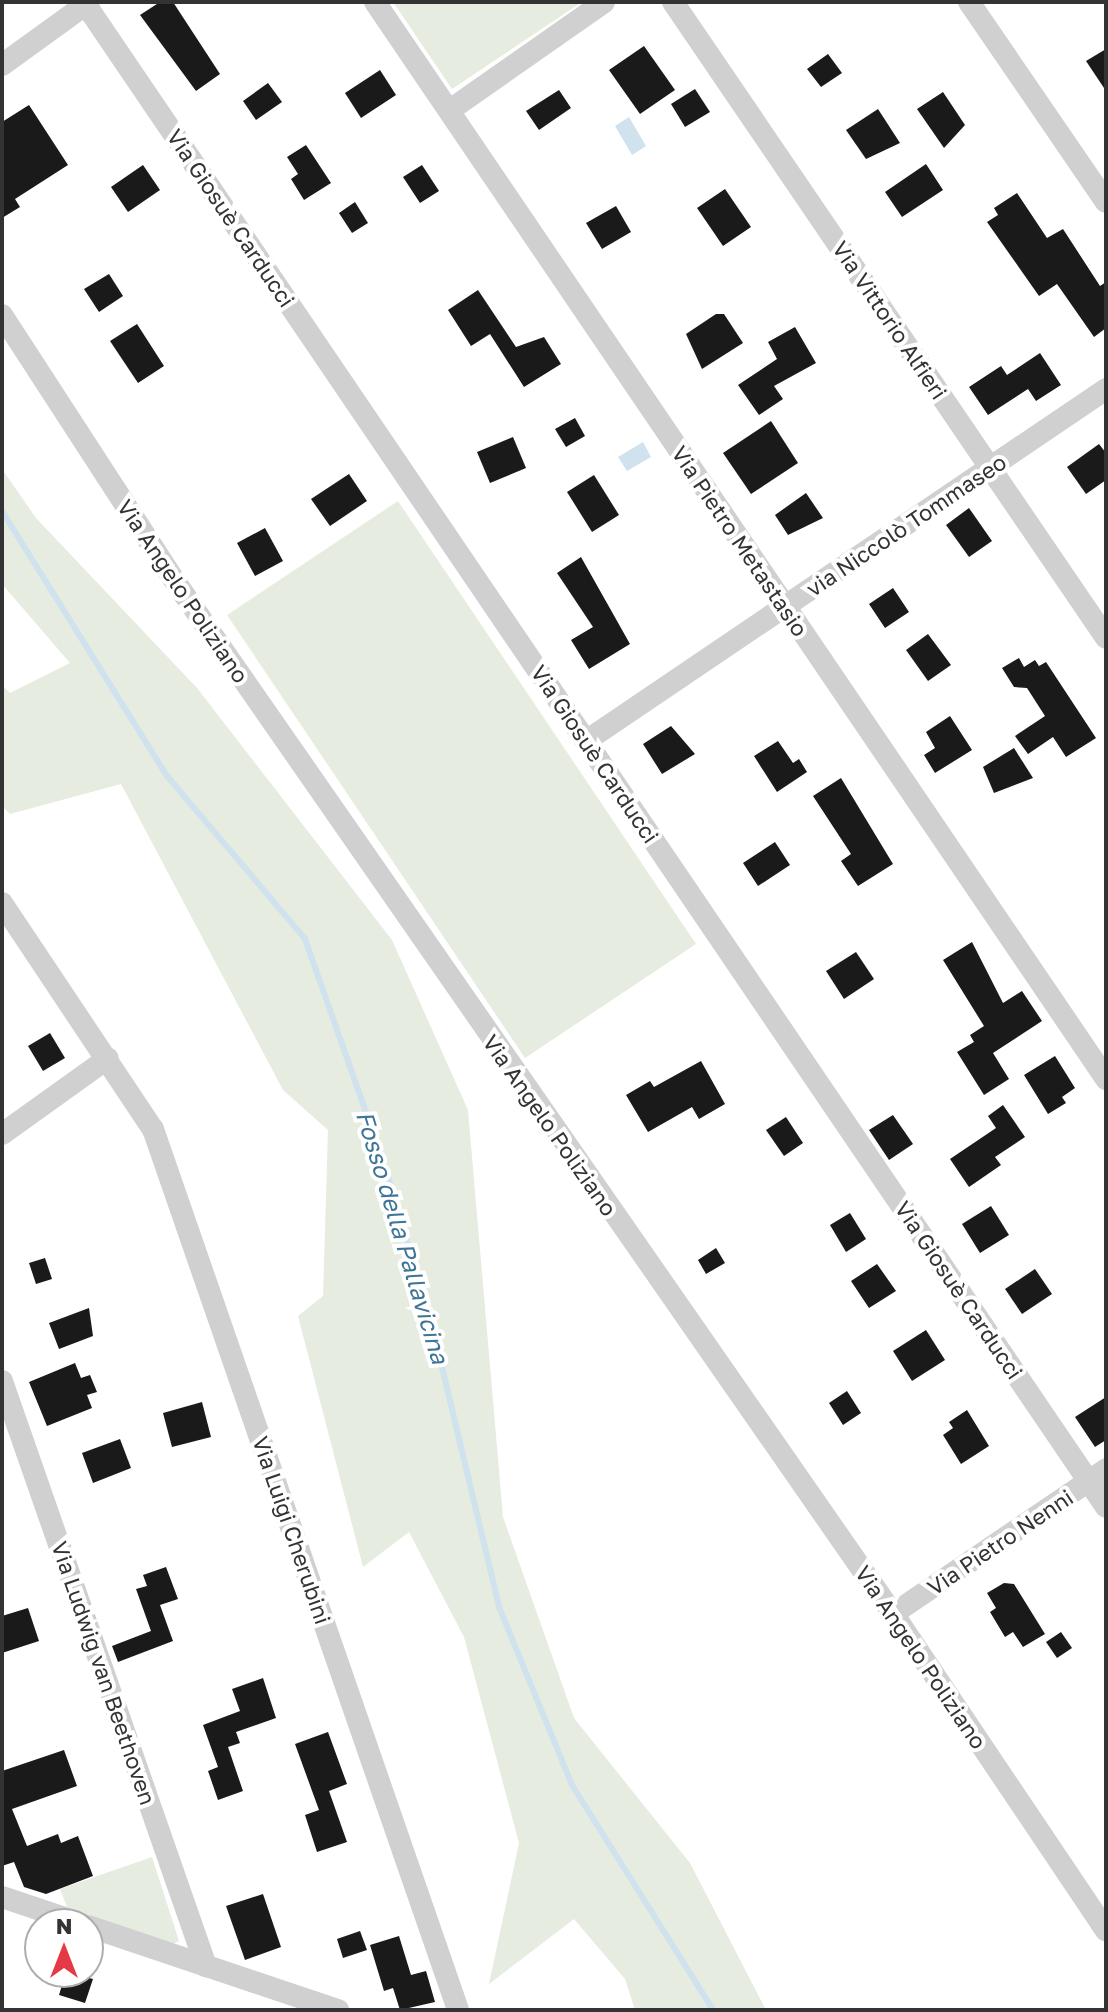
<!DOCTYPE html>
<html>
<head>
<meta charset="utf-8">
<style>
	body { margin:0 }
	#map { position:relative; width:1108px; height:2012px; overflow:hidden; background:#fff; font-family:"Golos Text",sans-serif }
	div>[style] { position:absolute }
	.green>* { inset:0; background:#e6ecdf }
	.water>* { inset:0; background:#cfe2ee }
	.stream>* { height:6px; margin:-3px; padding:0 3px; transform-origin:3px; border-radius:3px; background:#cfe2ee }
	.building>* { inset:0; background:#1a1a1a }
	.minor>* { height:22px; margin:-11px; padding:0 11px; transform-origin:11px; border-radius:11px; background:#d0d0d0 }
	span { translate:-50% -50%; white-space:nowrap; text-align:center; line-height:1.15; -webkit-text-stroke:8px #fff; paint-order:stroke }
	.street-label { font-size:22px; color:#333 }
	.water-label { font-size:24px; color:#3f7597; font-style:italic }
	.frame { position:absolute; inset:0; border:4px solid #333; pointer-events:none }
	.north { position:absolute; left:24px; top:1908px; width:80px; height:80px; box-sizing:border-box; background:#fff; border:2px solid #adadad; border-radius:50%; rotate:0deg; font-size:22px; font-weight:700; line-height:32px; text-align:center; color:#333 }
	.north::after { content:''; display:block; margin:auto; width:28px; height:36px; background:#e63946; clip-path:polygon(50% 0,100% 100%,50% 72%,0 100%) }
</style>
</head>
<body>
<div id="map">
	<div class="green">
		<i style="clip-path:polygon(393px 2px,582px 2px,452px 89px)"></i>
		<i style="clip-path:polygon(2px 469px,36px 518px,197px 688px,392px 940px,468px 1110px,503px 1517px,574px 1718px,690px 1863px,766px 2010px,635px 2010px,625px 1979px,574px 1919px,489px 1984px,519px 1843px,464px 1637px,409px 1532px,363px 1567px,298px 1316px,323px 1296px,328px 1130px,283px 1090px,121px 784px,10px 814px,2px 806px,2px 685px,10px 693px,70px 663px,2px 584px)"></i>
		<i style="clip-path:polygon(398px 501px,696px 944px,525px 1058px,227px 615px)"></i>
		<i style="clip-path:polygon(152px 1857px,179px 1941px,173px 1944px,67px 1907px,60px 1889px)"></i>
	</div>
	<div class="water">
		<i style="clip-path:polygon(629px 117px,646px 146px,632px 155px,615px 126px)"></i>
		<i style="clip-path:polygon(643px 442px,651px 457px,627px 471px,618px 457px)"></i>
	</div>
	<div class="stream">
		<i style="left:2px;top:511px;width:312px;rotate:58.1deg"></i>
		<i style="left:167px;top:776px;width:214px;rotate:49.7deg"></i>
		<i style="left:305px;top:939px;width:234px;rotate:70.6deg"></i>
		<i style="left:383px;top:1160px;width:168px;rotate:73.4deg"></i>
		<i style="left:431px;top:1321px;width:294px;rotate:76.6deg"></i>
		<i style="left:499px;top:1607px;width:192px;rotate:67.7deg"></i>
		<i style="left:572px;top:1785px;width:266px;rotate:57.9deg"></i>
	</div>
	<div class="building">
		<i style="clip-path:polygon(160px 2px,173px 2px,220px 74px,196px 91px,140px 15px)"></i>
		<i style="clip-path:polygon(644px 46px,675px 90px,640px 114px,609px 70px)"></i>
		<i style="clip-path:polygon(1106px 49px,1106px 91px,1086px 61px)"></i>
		<i style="clip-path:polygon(828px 54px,842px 73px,821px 87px,807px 69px)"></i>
		<i style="clip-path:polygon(380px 70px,396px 95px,361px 118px,345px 93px)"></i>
		<i style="clip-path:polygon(268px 83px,282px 102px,256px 120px,243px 101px)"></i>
		<i style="clip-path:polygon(695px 89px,710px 112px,685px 127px,671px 104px)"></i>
		<i style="clip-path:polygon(559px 90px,571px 108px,539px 130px,526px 111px)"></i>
		<i style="clip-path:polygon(943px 92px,965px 125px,944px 148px,917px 109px)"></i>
		<i style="clip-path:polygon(29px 105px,68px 165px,15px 199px,20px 207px,2px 218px,2px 122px)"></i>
		<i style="clip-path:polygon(878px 109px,900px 143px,866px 159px,846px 130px)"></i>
		<i style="clip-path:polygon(306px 145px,331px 183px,304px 200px,291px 179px,298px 174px,287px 157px)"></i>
		<i style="clip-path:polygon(926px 164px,943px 190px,902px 217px,885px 192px)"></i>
		<i style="clip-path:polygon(143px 165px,160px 190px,128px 212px,111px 187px)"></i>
		<i style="clip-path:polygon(422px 165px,439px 191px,420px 203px,403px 177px)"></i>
		<i style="clip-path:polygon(725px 189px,751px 227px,723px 246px,697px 208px)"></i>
		<i style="clip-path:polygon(1017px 193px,1047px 238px,1063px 229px,1100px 286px,1106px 282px,1106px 328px,1094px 337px,1057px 284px,1039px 296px,987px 222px,998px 215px,994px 208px)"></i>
		<i style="clip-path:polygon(355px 202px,368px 223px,352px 233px,339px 213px)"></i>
		<i style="clip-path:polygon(616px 206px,631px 232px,602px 249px,586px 223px)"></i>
		<i style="clip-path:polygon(109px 274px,123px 296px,99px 312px,84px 289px)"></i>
		<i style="clip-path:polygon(478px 290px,516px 347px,544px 337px,561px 364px,524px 387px,490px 334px,471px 346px,448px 310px)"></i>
		<i style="clip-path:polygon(716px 314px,724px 314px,743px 343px,702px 369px,686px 334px)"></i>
		<i style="clip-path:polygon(137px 324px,164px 366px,138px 383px,110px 341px)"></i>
		<i style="clip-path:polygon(795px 327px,816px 363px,774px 386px,783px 399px,759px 415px,738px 385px,777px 359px,768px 342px)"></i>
		<i style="clip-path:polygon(1040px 353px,1061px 385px,1036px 401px,1028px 389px,988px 415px,969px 387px,1001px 366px,1007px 375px)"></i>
		<i style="clip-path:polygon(575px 418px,585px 436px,566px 447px,555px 429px)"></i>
		<i style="clip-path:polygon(771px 421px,798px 463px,751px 494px,723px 453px)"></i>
		<i style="clip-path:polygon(513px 437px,526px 468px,490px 483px,477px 452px)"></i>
		<i style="clip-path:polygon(1099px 444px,1106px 453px,1106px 480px,1086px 494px,1067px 467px)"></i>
		<i style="clip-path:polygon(349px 474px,367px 501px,330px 526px,311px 499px)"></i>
		<i style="clip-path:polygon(594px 475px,619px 515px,592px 532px,567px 492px)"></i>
		<i style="clip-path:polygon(806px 493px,823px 518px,788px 535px,775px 515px)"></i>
		<i style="clip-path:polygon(969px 508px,992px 541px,969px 557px,946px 525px)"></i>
		<i style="clip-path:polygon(265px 528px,283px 561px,255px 576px,237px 543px)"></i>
		<i style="clip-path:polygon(581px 557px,630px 644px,589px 669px,571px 640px,593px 627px,557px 573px)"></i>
		<i style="clip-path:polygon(893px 588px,909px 612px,885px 628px,869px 604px)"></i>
		<i style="clip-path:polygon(928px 634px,951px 665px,928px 681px,906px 650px)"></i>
		<i style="clip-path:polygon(1019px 658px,1024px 667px,1035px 660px,1039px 666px,1046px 662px,1096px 738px,1066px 757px,1053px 737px,1028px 754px,1015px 736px,1045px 716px,1027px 688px,1014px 687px,1002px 668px)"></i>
		<i style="clip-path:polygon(950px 716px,972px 750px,935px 773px,924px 755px,935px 748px,926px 732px)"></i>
		<i style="clip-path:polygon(671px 726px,695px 754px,662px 774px,643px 744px)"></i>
		<i style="clip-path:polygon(778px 741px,793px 763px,799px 759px,807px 772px,777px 792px,754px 756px)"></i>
		<i style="clip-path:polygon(1014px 748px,1033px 778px,994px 793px,983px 767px)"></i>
		<i style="clip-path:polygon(841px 778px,893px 864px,858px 886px,841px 861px,851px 854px,813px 796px)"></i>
		<i style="clip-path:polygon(775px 842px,790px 865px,758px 886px,743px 863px)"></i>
		<i style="clip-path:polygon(972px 942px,1003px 1003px,1022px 991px,1042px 1021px,993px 1053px,1009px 1079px,984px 1095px,957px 1052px,974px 1042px,970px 1035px,984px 1026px,943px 960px)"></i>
		<i style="clip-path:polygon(856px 952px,874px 979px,844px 999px,826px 971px)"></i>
		<i style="clip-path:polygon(50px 1033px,65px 1058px,43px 1071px,28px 1046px)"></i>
		<i style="clip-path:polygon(1055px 1056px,1075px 1088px,1062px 1097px,1066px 1103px,1048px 1114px,1024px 1075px)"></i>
		<i style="clip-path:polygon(701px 1061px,725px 1104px,699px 1119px,692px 1107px,648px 1132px,626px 1095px,650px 1081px,654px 1087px)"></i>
		<i style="clip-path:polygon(1003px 1105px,1025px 1137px,995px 1157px,1001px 1165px,969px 1187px,950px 1159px,996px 1128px,988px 1116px)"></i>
		<i style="clip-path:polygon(893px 1115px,913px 1144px,889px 1160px,869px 1130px)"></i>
		<i style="clip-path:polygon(786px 1117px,803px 1143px,784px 1156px,766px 1130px)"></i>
		<i style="clip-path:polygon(991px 1206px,1009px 1235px,980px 1253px,962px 1224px)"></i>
		<i style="clip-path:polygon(850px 1213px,866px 1239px,846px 1252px,830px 1225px)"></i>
		<i style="clip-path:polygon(716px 1248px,725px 1263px,706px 1274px,698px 1260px)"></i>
		<i style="clip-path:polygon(45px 1258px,52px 1279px,36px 1284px,29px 1263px)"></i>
		<i style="clip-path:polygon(877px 1264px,896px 1291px,869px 1308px,851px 1281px)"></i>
		<i style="clip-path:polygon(1035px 1269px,1052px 1294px,1022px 1314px,1005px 1289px)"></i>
		<i style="clip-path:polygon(89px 1308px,93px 1336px,59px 1349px,49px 1323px)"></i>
		<i style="clip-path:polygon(926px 1330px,945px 1360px,912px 1381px,893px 1351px)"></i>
		<i style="clip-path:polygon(75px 1363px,81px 1378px,90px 1375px,97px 1392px,87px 1395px,92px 1408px,47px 1426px,29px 1382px)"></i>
		<i style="clip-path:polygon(847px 1391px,861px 1413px,843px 1425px,829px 1403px)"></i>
		<i style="clip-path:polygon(1106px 1397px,1106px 1440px,1095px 1447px,1075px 1417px)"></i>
		<i style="clip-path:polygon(202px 1402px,211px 1437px,172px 1447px,163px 1413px)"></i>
		<i style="clip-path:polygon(967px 1410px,989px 1446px,961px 1464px,943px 1435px,953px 1428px,949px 1422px)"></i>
		<i style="clip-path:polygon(120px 1439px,131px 1468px,93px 1483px,82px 1453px)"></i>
		<i style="clip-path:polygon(166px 1567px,178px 1599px,160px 1605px,173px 1641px,118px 1662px,112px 1646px,151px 1631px,136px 1589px,147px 1586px,143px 1575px)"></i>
		<i style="clip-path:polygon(1004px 1583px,1014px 1584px,1045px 1634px,1023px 1647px,1013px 1632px,1005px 1637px,990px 1612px,996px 1608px,987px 1593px)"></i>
		<i style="clip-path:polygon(28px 1608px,39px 1641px,2px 1653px,2px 1616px)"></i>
		<i style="clip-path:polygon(1061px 1632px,1072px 1648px,1057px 1658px,1046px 1642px)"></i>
		<i style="clip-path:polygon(263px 1678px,276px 1718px,236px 1732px,240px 1743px,228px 1747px,243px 1791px,218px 1800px,208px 1771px,218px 1767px,203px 1725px,240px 1711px,232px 1689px)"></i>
		<i style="clip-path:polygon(328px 1732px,347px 1784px,329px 1791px,347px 1842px,317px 1852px,305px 1815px,319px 1810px,295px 1744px)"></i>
		<i style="clip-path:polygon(64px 1750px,77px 1786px,12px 1809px,27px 1846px,58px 1834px,61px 1843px,78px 1836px,93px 1876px,46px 1894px,24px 1887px,14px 1862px,2px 1866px,2px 1771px)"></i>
		<i style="clip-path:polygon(263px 1894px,281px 1947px,245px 1960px,226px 1906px)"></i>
		<i style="clip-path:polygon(360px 1931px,367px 1950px,343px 1958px,337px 1939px)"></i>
		<i style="clip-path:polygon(399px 1936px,411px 1975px,426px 1971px,435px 2002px,400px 2010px,393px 1988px,384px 1991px,370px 1945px)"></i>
		<i style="clip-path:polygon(66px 1972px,93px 1979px,85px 2003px,59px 1995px)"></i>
	</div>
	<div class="minor">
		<i style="left:84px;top:2px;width:1819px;rotate:55.82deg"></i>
		<i style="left:375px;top:2px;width:1302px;rotate:55.83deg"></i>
		<i style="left:673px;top:2px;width:769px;rotate:55.75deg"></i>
		<i style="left:969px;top:2px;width:242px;rotate:55.6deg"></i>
		<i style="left:2px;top:65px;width:107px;rotate:-35.9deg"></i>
		<i style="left:450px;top:110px;width:188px;rotate:-35deg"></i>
		<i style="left:2px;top:315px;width:312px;rotate:57deg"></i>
		<i style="left:172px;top:577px;width:1275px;rotate:55.19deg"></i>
		<i style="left:900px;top:1624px;width:369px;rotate:56.1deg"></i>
		<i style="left:586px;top:741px;width:628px;rotate:-34.09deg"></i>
		<i style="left:2px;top:903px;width:272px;rotate:56.3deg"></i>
		<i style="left:153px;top:1129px;width:932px;rotate:70.9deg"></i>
		<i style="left:2px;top:1134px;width:130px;rotate:-35.6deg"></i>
		<i style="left:2px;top:1381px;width:620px;rotate:70.78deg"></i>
		<i style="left:893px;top:1614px;width:258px;rotate:-34.2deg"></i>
		<i style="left:2px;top:1897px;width:84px;rotate:18.6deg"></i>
		<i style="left:88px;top:1926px;width:264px;rotate:18.6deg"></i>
	</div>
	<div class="street-label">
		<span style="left:231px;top:218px;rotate:56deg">Via Giosuè Carducci</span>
		<span style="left:890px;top:320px;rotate:56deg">Via Vittorio Alfieri</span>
		<span style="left:906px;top:525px;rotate:-34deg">via Niccolò Tommaseo</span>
		<span style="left:740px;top:541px;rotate:56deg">Via Pietro Metastasio</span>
		<span style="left:183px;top:591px;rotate:56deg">Via Angelo Poliziano</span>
		<span style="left:595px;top:754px;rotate:56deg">Via Giosuè Carducci</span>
		<span style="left:550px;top:1125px;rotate:55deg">Via Angelo Poliziano</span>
		<span style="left:959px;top:1290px;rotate:56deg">Via Giosuè Carducci</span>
		<span style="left:292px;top:1530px;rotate:71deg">Via Luigi Cherubini</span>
		<span style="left:1000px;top:1542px;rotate:-34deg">Via Pietro Nenni</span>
		<span style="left:921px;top:1657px;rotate:56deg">Via Angelo Poliziano</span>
		<span style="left:104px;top:1673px;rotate:71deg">Via Ludwig van Beethoven</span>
	</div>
	<div class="water-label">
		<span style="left:403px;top:1237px;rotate:73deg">Fosso della Pallavicina</span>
	</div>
	<div class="frame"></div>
	<div class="north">N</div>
</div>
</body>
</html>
